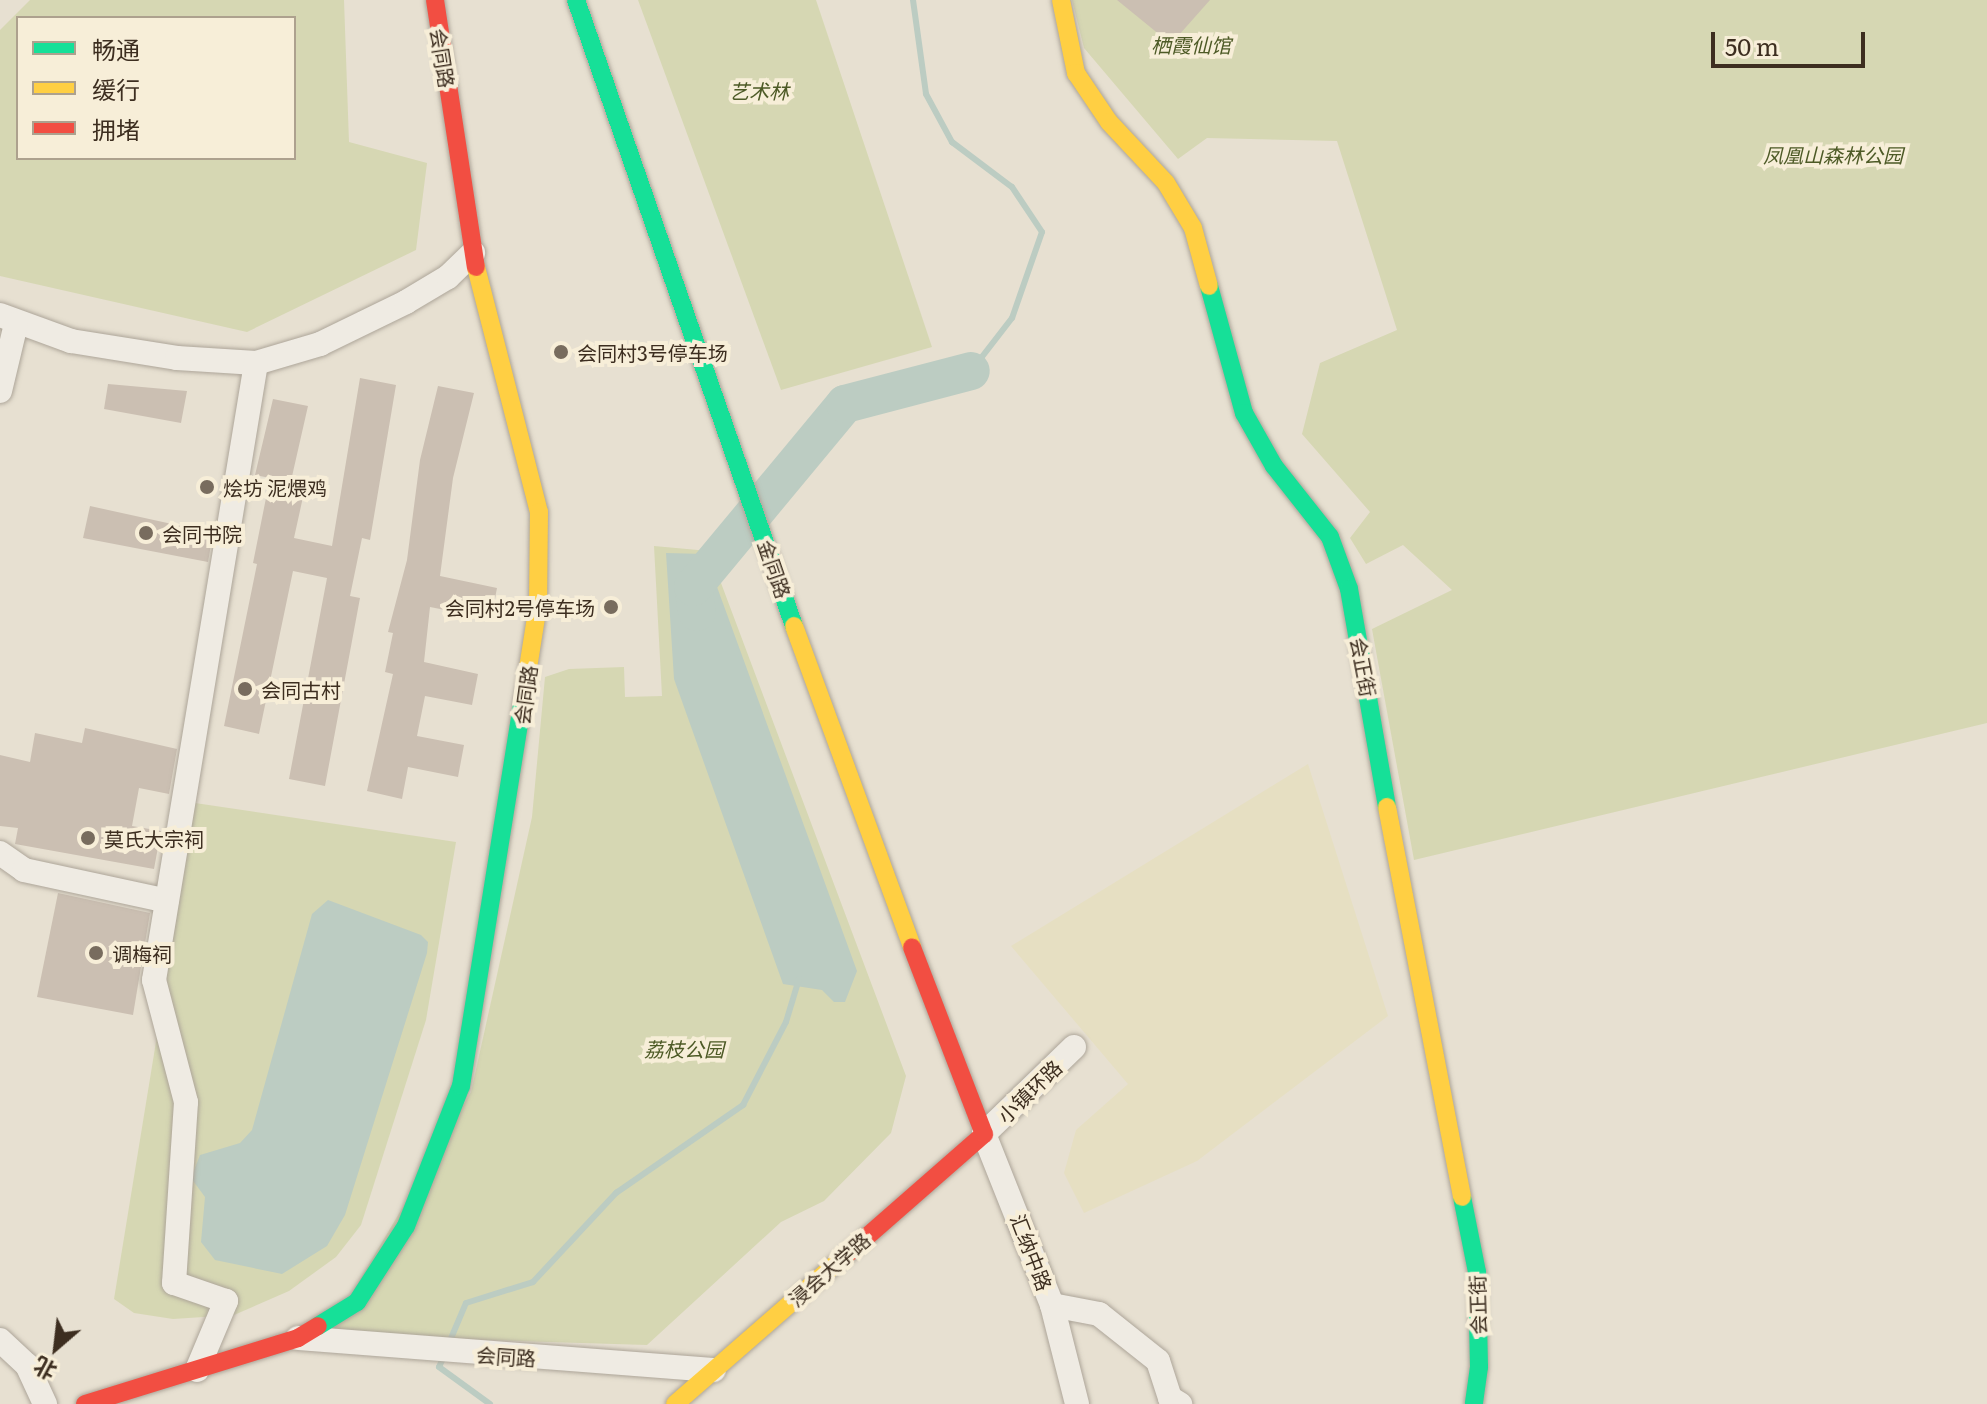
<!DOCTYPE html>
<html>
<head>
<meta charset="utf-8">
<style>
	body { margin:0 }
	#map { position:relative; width:1987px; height:1404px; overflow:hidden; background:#e7e0d1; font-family:Literata,"Noto Sans SC",serif }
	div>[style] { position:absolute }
	.farmland>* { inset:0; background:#e6dfc2 }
	.green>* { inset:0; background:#d6d7b3 }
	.water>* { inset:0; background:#bcccc2 }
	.stream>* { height:6px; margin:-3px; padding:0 3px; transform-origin:3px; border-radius:3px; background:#bcccc2 }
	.river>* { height:38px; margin:-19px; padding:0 19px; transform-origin:19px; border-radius:19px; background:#bcccc2 }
	.building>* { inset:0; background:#cbbfb2 }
	.roads { filter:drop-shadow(0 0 2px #ada599) drop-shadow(0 0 2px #ada599) }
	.street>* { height:24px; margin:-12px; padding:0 12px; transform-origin:12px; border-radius:12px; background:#efebe3 }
	.fast>* { height:18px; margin:-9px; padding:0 9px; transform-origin:9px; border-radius:9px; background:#16e098 }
	.slow>* { height:18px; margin:-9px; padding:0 9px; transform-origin:9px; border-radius:9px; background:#ffcf43 }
	.jam>* { height:18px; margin:-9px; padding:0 9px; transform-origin:9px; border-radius:9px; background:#f24e42 }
	.dots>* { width:22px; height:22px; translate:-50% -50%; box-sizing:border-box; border:4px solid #f7eed8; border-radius:50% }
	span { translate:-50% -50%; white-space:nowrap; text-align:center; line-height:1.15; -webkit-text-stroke:8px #f7eed8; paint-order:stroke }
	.park-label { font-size:20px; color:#4d5a26; font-style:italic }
	.street-label { font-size:20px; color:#3d2e20 }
	.poi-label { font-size:20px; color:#3d2e20 }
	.left { translate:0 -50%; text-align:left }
	.right { translate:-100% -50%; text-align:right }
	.legend { position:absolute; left:16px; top:16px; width:280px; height:144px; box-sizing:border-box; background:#f7eed8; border:2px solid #ada18e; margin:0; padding:10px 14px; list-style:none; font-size:24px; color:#3d2e20 }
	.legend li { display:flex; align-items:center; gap:16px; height:40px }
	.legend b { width:40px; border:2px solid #ada18e }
	.north { position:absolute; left:16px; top:1308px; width:80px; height:80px; -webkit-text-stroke:6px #f7eed8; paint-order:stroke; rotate:208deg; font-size:22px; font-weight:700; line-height:32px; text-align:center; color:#3d2e20 }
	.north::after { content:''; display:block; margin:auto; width:28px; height:36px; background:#3d2e20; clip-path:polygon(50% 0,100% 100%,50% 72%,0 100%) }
	.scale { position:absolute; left:1711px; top:32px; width:154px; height:36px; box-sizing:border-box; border:4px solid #3d2e20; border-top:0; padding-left:10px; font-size:24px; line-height:28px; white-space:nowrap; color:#3d2e20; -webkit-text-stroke:6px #f7eed8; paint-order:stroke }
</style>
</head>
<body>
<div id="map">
	<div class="farmland">
		<i style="clip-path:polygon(1308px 764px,1388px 1016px,1197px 1161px,1084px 1213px,1064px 1173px,1076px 1130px,1128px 1084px,1011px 946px)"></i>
	</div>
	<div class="green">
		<i style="clip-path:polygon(evenodd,30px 0,344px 0,349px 142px,427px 163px,416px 250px,247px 332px,0 276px,0 30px,30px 0,18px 18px,294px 18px,294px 158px,18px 158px,18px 18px)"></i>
		<i style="clip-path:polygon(638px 0,816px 0,932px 347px,781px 390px)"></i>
		<i style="clip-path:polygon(1072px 0,1987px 0,1987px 723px,1414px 860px,1372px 629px,1452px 590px,1403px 545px,1366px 564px,1350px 538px,1370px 512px,1302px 434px,1320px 363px,1397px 330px,1337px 141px,1207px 138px,1178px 159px,1084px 48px)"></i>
		<i style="clip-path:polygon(654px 546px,709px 551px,906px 1076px,891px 1133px,824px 1201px,781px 1222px,647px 1345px,327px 1335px,471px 1092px,532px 817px,545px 677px,569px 669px,624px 667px,625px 697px,662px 696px)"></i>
		<i style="clip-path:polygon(195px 803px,456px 842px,426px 1020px,361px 1225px,336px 1257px,289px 1291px,234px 1315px,173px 1319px,134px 1313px,114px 1299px)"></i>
	</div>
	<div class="water">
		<i style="clip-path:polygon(666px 553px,705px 554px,857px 971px,845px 1002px,834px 1002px,822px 990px,783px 984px,674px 679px)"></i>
		<i style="clip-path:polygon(328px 900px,421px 935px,428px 942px,427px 953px,345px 1215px,327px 1246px,282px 1274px,215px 1260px,201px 1242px,205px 1197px,191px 1178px,200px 1155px,240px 1143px,252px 1130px,312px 914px)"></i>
	</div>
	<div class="stream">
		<i style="left:913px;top:0;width:95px;rotate:82.1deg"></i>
		<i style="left:926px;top:94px;width:55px;rotate:61.6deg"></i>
		<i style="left:952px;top:142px;width:75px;rotate:36.9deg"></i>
		<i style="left:1012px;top:187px;width:54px;rotate:56.3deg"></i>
		<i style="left:1042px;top:232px;width:91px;rotate:109.2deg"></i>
		<i style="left:1012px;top:318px;width:67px;rotate:127.7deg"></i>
		<i style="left:449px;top:1343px;width:43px;rotate:-67deg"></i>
		<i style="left:466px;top:1303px;width:70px;rotate:-17.4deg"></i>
		<i style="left:533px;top:1282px;width:122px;rotate:-47deg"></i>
		<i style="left:616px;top:1193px;width:155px;rotate:-34.7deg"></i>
		<i style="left:743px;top:1105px;width:93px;rotate:-62.6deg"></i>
		<i style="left:786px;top:1022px;width:45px;rotate:-73.2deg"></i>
		<i style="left:445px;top:1354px;width:14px;rotate:115deg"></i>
		<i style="left:439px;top:1367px;width:63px;rotate:36deg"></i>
	</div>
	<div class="river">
		<i style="left:697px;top:612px;width:25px;rotate:-99deg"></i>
		<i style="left:693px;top:587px;width:238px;rotate:-50.3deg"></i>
		<i style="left:845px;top:404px;width:130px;rotate:-14.7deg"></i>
	</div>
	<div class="building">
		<i style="clip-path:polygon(1117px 0,1210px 0,1171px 44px)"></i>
		<i style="clip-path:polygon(360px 378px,396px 385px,370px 540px,362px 538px,350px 596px,360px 598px,325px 786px,289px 779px,327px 578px,293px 571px,259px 734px,224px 726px,257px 564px,253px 563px,270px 478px,255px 475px,273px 399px,308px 406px,288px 494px,303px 497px,294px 538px,332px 546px)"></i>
		<i style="clip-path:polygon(108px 384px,187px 391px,181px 423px,104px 409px)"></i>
		<i style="clip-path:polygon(438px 386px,474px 393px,453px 478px,440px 576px,497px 588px,491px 619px,430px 607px,424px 662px,478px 674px,472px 705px,425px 696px,417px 736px,464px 745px,458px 777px,408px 767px,402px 799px,367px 791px,393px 674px,385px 672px,393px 633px,388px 632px,407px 560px,420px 460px)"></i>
		<i style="clip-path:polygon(90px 506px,213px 533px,208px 562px,83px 538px)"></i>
		<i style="clip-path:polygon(85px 728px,177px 749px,169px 794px,139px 788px,132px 826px,161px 831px,154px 869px,15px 844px,18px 828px,0 826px,0 755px,30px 762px,35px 733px,82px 743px)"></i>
		<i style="clip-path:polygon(58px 893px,150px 913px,133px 1015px,37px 997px)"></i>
	</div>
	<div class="roads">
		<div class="street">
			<i style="left:0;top:315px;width:76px;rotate:20.1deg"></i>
			<i style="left:71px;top:341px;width:107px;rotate:9.1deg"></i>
			<i style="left:177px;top:358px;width:79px;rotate:3.6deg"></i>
			<i style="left:256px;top:363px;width:67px;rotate:-16.5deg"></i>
			<i style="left:320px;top:344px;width:96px;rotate:-26deg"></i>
			<i style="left:406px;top:302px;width:49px;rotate:-30.8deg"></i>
			<i style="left:448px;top:277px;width:35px;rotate:-44deg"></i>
			<i style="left:0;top:391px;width:69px;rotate:-76.6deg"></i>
			<i style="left:0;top:853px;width:29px;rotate:35deg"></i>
			<i style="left:24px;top:870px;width:146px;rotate:12.2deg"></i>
			<i style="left:1074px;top:1047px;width:125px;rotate:136deg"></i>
			<i style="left:984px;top:1134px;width:184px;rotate:68.3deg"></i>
			<i style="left:1052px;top:1305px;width:102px;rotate:75.8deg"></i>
			<i style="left:1052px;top:1305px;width:48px;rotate:10.8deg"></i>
			<i style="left:1099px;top:1314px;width:75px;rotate:38.5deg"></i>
			<i style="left:1158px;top:1361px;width:39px;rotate:72deg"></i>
			<i style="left:1170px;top:1398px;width:12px;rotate:31deg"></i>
			<i style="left:298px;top:1338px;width:417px;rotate:4.4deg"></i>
			<i style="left:0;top:1340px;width:37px;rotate:43deg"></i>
			<i style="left:27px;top:1365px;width:43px;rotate:65.2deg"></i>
			<i style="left:197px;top:1370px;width:75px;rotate:-67.2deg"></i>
			<i style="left:226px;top:1301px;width:55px;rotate:-160.9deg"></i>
			<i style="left:174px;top:1283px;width:181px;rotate:-86.2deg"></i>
			<i style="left:186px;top:1102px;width:126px;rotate:-104.7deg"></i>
			<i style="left:154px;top:980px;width:625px;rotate:-80.61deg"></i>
		</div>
		<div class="fast">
			<i style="left:576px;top:0;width:663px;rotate:70.8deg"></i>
			<i style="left:1209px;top:286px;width:132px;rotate:74.6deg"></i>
			<i style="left:1244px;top:413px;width:61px;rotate:60.5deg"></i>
			<i style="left:1274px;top:466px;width:90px;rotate:51.7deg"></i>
			<i style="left:1330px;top:537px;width:55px;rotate:69.9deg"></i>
			<i style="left:1349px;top:589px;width:221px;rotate:80.1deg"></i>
			<i style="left:1462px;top:1197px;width:76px;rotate:78.7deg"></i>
			<i style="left:1477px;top:1272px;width:95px;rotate:88.8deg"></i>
			<i style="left:1479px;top:1367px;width:37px;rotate:98deg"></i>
			<i style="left:318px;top:1326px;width:46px;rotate:-31.6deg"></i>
			<i style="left:357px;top:1302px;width:90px;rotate:-57.2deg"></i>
			<i style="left:406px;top:1226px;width:150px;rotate:-68.6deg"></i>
			<i style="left:461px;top:1086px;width:391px;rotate:-80.9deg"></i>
		</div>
		<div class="slow">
			<i style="left:1061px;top:0;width:75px;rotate:78.4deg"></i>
			<i style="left:1076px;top:73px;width:59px;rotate:56deg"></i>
			<i style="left:1109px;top:122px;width:83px;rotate:46.9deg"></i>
			<i style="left:1166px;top:183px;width:52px;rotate:59deg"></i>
			<i style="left:1193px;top:228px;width:60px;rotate:74.6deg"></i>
			<i style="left:476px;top:267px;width:253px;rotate:75.6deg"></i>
			<i style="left:539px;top:512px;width:93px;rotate:90.6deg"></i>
			<i style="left:538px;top:605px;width:96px;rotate:99deg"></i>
			<i style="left:794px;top:626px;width:342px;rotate:69.8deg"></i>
			<i style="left:1387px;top:807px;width:397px;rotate:79.1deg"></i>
			<i style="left:675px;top:1404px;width:228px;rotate:-41.1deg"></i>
		</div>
		<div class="jam">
			<i style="left:435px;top:0;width:270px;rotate:81.3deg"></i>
			<i style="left:847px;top:1254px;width:182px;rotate:-41.2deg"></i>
			<i style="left:984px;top:1134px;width:200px;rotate:-111.1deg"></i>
			<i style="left:85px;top:1404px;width:223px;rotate:-17.2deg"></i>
			<i style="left:298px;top:1338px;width:23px;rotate:-31deg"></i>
		</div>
	</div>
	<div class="dots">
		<i style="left:561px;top:352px;background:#786c5e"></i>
		<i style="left:207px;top:487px;background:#786c5e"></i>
		<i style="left:146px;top:533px;background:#786c5e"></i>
		<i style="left:611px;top:607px;background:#786c5e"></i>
		<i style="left:245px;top:689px;background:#786c5e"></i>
		<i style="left:88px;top:838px;background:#786c5e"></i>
		<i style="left:96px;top:953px;background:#786c5e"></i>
	</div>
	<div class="park-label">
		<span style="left:1191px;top:44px">栖霞仙馆</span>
		<span style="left:759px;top:90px">艺术林</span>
		<span style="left:1833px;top:154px">凤凰山森林公园</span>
		<span style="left:684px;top:1048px">荔枝公园</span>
	</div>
	<div class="street-label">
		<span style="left:443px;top:58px;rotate:81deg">会同路</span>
		<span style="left:775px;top:569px;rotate:71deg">金同路</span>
		<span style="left:1364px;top:667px;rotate:79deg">会正街</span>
		<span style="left:525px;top:695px;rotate:-82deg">会同路</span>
		<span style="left:1029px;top:1091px;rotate:-44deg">小镇环路</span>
		<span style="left:1032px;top:1252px;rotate:69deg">汇纳中路</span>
		<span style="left:829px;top:1269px;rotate:-41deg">浸会大学路</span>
		<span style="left:1477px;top:1305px;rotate:-92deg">会正街</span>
		<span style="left:506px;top:1356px;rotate:4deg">会同路</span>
	</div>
	<div class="poi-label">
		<span class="left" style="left:577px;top:352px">会同村3号停车场</span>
		<span class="left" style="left:223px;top:487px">烩坊 泥煨鸡</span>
		<span class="left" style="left:162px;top:533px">会同书院</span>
		<span class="right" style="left:595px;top:607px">会同村2号停车场</span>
		<span class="left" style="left:261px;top:689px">会同古村</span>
		<span class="left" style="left:104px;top:838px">莫氏大宗祠</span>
		<span class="left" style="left:112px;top:953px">调梅祠</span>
	</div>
	<ul class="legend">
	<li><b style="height:10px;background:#16e098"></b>畅通</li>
	<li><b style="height:10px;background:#ffcf43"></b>缓行</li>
	<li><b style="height:10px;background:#f24e42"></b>拥堵</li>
	</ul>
	<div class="north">北</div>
	<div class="scale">50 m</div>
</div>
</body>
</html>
